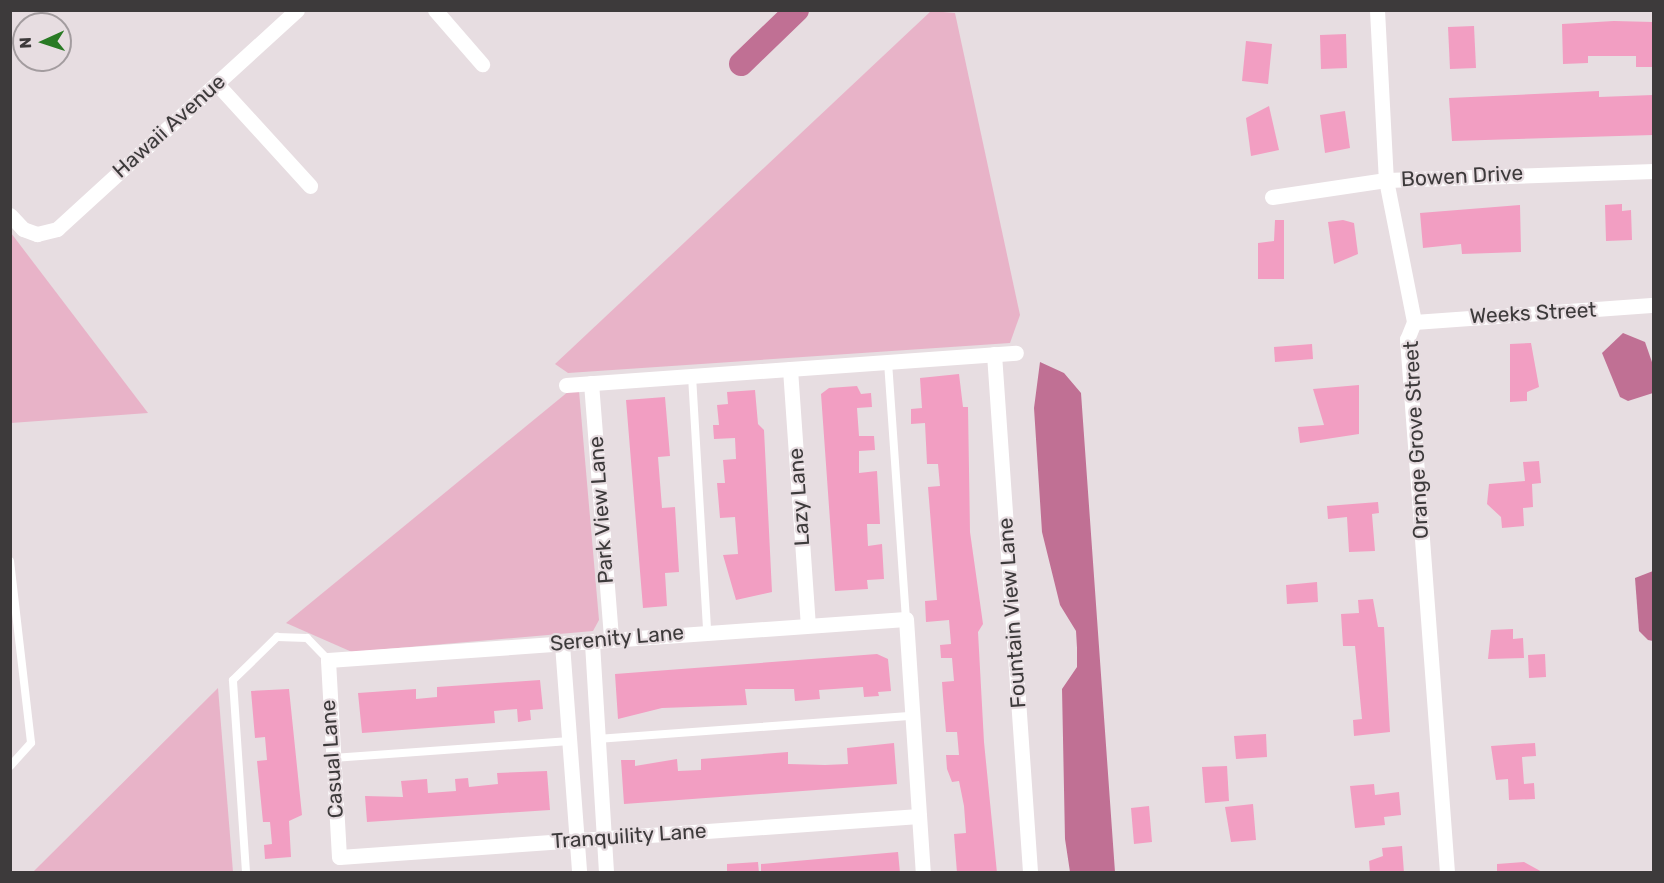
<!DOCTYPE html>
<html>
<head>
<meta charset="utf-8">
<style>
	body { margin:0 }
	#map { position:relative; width:1664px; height:883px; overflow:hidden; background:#e7dde1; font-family:Rubik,sans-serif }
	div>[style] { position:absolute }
	.green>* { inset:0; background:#e8b3c8 }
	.water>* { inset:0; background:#c07094 }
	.river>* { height:24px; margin:-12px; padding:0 12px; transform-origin:12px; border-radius:12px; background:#c07094 }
	.building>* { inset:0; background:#f29ec2 }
	.service>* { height:8px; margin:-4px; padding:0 4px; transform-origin:4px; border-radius:4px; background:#fff }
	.minor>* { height:15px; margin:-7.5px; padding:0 7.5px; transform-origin:7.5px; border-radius:7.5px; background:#fff }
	span { translate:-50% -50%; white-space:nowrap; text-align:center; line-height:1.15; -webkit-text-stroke:4.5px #e7dde1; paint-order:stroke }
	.street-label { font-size:21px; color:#3d3a3b }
	.frame { position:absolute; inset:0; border:12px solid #3d3a3b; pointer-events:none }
	.north { position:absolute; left:12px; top:12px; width:60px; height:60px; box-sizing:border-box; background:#e7dde1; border:2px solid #a39c9f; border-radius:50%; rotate:267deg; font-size:16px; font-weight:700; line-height:24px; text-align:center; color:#3d3a3b }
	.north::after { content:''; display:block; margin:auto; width:21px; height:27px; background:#297a24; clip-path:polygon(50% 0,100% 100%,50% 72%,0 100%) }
</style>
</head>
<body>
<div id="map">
	<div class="green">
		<i style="clip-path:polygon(931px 11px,955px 13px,1020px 315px,1010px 343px,568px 373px,555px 364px)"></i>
		<i style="clip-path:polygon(10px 233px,11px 233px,148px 413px,11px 423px)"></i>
		<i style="clip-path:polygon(569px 391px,579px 391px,599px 620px,593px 631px,352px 652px,286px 623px)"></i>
		<i style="clip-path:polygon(218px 688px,233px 872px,33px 872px)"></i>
	</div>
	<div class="water">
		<i style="clip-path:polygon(1623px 333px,1645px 342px,1653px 365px,1653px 393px,1628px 401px,1620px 397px,1602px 353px)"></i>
		<i style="clip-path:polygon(1040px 362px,1064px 373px,1081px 393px,1115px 872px,1070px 872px,1065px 839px,1062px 689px,1077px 667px,1077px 648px,1076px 631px,1060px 605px,1042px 532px,1034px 408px)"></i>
		<i style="clip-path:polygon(1653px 571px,1653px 641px,1648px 640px,1639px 631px,1635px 578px)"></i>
	</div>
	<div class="river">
		<i style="left:741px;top:64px;width:78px;rotate:-44deg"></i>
	</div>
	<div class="building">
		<i style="clip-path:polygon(1614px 21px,1653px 22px,1653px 67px,1636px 67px,1636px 56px,1588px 56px,1588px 63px,1563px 64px,1562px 24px)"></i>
		<i style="clip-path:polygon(1474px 26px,1476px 68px,1450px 69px,1448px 27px)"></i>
		<i style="clip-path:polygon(1346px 34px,1347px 68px,1321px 69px,1320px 35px)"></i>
		<i style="clip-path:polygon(1246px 41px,1272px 44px,1268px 84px,1242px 81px)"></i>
		<i style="clip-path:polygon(1599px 91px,1599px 97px,1653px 95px,1653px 135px,1452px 141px,1449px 98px)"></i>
		<i style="clip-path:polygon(1269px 106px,1279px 150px,1251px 156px,1246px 118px)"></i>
		<i style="clip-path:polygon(1345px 111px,1350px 148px,1325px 153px,1320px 115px)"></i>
		<i style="clip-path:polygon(1622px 204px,1622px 211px,1631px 210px,1632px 240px,1606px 241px,1605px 205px)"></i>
		<i style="clip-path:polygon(1520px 205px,1521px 252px,1462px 254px,1461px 244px,1423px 248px,1420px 213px)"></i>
		<i style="clip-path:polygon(1275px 220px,1284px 220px,1284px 279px,1258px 279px,1258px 243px,1274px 241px)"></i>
		<i style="clip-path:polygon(1343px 220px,1354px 223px,1358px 254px,1334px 264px,1328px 222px)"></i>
		<i style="clip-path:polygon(1531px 343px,1539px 387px,1527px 392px,1527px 401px,1510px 402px,1510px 344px)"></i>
		<i style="clip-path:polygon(1312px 344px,1313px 359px,1275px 362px,1274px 347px)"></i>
		<i style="clip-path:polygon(959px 374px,963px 407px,968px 407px,970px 532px,983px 624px,978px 632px,984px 742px,997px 873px,957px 873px,954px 834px,966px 833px,964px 806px,959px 781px,952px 782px,947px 769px,946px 755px,959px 755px,957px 732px,946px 732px,943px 696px,942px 682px,954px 681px,952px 658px,941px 658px,940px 645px,951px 644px,949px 620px,926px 622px,925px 601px,937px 600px,928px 487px,940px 486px,938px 464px,927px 464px,925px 423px,911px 424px,911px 409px,922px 408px,920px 378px)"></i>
		<i style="clip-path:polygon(1359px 385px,1359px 434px,1300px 443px,1298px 427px,1324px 425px,1313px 389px)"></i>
		<i style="clip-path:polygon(857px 386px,861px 394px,871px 393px,872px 407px,857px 408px,859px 436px,874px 436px,875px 450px,859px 451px,859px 473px,877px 471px,880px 524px,867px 524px,868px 546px,882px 544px,884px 579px,867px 580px,868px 589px,835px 591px,821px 394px,829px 388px)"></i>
		<i style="clip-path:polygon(755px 390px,758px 424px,764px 430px,772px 592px,736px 600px,723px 555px,738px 554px,735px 517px,720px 518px,717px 483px,725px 483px,723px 460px,736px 459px,735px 438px,714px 439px,713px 425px,719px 425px,717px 405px,728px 404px,727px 392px)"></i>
		<i style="clip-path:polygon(665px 397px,670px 456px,658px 457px,662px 508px,675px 507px,679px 572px,665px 573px,667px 606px,643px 608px,626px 400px)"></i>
		<i style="clip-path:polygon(1539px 461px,1541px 483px,1532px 484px,1533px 507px,1523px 508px,1524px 526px,1502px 528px,1501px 517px,1487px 504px,1489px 484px,1525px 481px,1523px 462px)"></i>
		<i style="clip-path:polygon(1378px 502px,1379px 513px,1372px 514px,1375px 551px,1349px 552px,1347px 517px,1328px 519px,1327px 506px)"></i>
		<i style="clip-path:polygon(1317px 582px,1318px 602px,1287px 604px,1286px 585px)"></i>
		<i style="clip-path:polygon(1373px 599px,1378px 627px,1384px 627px,1390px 732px,1354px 736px,1353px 720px,1362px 719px,1355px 646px,1343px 646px,1341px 614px,1359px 613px,1358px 600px)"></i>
		<i style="clip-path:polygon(1513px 629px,1513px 639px,1523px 638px,1524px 658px,1488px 659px,1491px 630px)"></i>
		<i style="clip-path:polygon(877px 654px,888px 659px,891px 691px,878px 692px,879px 696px,864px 697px,863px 687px,819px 690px,820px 699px,795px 701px,794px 689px,745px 689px,747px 705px,662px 708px,618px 719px,615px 674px)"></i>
		<i style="clip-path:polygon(1545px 654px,1546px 677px,1529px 678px,1528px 655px)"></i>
		<i style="clip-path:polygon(540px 680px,543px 709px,530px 710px,531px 720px,518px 722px,517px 709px,494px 711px,495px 723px,362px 733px,358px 693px,416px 689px,416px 699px,437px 697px,437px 687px)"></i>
		<i style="clip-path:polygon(289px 689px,302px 815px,289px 821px,291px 857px,265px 859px,264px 845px,272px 844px,270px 822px,263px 822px,257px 761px,267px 760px,265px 737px,255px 738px,251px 691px)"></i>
		<i style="clip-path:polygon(1266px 734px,1267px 757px,1236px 759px,1234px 736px)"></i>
		<i style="clip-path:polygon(894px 743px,897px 784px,624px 804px,621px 760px,635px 760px,635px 766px,677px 759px,678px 771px,701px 770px,701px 759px,788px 752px,788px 764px,825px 765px,848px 764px,847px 748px)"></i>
		<i style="clip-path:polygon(1535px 743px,1536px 756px,1522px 757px,1524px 784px,1534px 783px,1535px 799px,1509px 800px,1508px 779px,1496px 780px,1491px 746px)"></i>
		<i style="clip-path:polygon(1227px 766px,1229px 801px,1205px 803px,1202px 767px)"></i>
		<i style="clip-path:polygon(547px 771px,550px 810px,367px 822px,365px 796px,403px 797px,401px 781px,427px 779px,428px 793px,456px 791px,455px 779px,468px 778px,469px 787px,498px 784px,497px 773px)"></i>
		<i style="clip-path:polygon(1374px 784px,1375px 795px,1399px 792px,1401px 815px,1384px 817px,1385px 825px,1355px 828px,1350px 786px)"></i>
		<i style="clip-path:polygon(1253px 804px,1256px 840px,1231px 842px,1225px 807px)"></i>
		<i style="clip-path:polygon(1149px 806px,1152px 842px,1134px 844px,1131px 808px)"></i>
		<i style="clip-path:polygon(1402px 846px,1404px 873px,1370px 873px,1369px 861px,1383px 856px,1382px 848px)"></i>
		<i style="clip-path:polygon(898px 852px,900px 873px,761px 873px,761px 864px)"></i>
		<i style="clip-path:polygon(758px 862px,759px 873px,727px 873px,727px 864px)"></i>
		<i style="clip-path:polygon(1524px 862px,1544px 873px,1497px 873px,1497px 864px)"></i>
	</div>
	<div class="service">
		<i style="left:888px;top:362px;width:258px;rotate:86deg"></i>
		<i style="left:692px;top:376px;width:254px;rotate:86.6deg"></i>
		<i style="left:10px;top:561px;width:183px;rotate:83.4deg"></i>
		<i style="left:31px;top:743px;width:31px;rotate:132deg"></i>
		<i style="left:597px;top:739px;width:316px;rotate:-4.2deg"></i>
		<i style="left:333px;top:758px;width:237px;rotate:-4.1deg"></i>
		<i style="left:246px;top:872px;width:192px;rotate:-93.9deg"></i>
		<i style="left:233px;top:680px;width:62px;rotate:-44.3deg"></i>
		<i style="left:277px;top:637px;width:30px;rotate:2deg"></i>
		<i style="left:307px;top:638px;width:30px;rotate:46deg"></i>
	</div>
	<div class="minor">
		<i style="left:435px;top:10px;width:72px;rotate:49deg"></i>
		<i style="left:1377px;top:10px;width:170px;rotate:87deg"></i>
		<i style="left:1386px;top:180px;width:145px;rotate:78.8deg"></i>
		<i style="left:1414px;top:322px;width:18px;rotate:112deg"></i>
		<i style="left:1407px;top:339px;width:534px;rotate:85.71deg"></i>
		<i style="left:217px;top:84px;width:138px;rotate:47.6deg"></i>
		<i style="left:1272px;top:197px;width:115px;rotate:-8.5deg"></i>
		<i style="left:1386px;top:180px;width:268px;rotate:-1.9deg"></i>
		<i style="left:10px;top:215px;width:19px;rotate:47deg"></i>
		<i style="left:23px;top:229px;width:15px;rotate:20deg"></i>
		<i style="left:37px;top:234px;width:21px;rotate:-14deg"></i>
		<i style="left:57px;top:229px;width:325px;rotate:-42.4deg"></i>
		<i style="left:1414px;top:322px;width:241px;rotate:-4.1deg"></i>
		<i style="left:994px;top:354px;width:519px;rotate:86.02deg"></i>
		<i style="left:790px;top:369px;width:256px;rotate:86deg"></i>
		<i style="left:591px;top:383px;width:254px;rotate:85.5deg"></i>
		<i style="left:566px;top:385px;width:451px;rotate:-4.1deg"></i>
		<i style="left:592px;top:643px;width:229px;rotate:86.5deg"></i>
		<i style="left:562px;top:644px;width:229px;rotate:85.7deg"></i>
		<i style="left:919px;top:816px;width:581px;rotate:175.96deg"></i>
		<i style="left:339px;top:857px;width:197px;rotate:-93.2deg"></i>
		<i style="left:328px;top:660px;width:579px;rotate:-4.06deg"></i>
		<i style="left:906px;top:619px;width:254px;rotate:86.2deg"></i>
	</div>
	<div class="street-label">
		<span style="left:169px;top:126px;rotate:-42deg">Hawaii Avenue</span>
		<span style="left:1462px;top:176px;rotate:-3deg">Bowen Drive</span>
		<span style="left:1533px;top:313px;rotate:-3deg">Weeks Street</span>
		<span style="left:1416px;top:440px;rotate:-93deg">Orange Grove Street</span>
		<span style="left:799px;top:497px;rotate:-94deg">Lazy Lane</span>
		<span style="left:601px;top:510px;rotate:-94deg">Park View Lane</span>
		<span style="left:1012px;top:613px;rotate:-94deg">Fountain View Lane</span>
		<span style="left:617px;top:638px;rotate:-5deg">Serenity Lane</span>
		<span style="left:332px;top:759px;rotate:-94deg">Casual Lane</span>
		<span style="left:629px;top:836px;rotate:-4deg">Tranquility Lane</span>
	</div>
	<div class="frame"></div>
	<div class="north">N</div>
</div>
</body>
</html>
